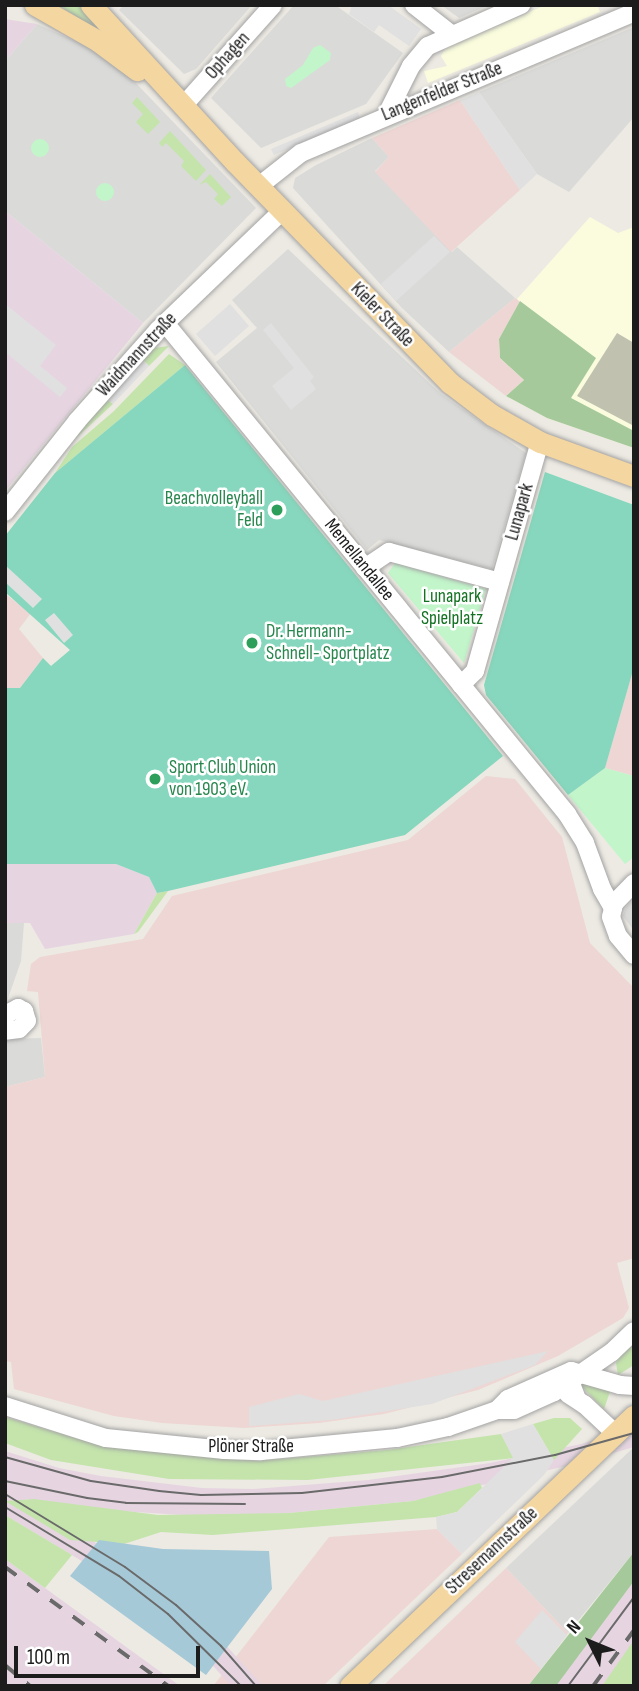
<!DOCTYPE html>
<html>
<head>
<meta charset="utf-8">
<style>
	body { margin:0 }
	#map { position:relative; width:639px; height:1691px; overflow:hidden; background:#edeae3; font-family:"Sofia Sans Condensed",sans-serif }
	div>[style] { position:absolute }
	.residential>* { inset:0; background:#dadad9 }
	.commercial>* { inset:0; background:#edd6d3 }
	.industrial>* { inset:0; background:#e6d5e1 }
	.education>* { inset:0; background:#fafcdd }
	.construction>* { inset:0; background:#c0c1af }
	.grass>* { inset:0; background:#c4e4ac }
	.forest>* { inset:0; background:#a5c99b }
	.park>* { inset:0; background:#c2f5ca }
	.round { border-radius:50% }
	.pitch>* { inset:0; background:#86d7bd }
	.parking>* { inset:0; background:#e0e0e0 }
	.water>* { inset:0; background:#a6c9d8 }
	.roads { filter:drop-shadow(0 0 2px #a3a3a3) drop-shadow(0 0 2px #a3a3a3) }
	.minor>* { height:18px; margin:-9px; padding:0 9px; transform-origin:9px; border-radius:9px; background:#fff }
	.major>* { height:21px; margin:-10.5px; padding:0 10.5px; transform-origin:10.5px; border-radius:10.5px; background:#f4d6a1 }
	.tram>* { height:2px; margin:-1px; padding:0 1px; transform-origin:1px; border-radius:1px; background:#6a6a6a }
	.rail>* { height:3.5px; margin-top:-1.75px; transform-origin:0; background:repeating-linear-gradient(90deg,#6a6a6a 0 14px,transparent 0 28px) }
	.dots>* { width:19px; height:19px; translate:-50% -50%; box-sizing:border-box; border:4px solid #fff; border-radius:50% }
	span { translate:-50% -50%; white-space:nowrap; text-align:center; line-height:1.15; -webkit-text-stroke:5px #fff; paint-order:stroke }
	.street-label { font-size:19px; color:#1c1c1c }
	.leisure-label { font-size:19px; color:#27864d }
	.right { translate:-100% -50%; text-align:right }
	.left { translate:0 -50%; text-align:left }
	.park-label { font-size:19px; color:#137222 }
	.frame { position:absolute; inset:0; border:7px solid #1c1c1c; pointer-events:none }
	.north { position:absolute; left:555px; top:1607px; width:70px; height:70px; -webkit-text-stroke:5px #fff; paint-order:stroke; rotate:313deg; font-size:19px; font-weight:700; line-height:28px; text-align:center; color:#1c1c1c }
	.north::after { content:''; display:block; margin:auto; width:24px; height:32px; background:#1c1c1c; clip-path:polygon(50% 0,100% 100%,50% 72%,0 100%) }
	.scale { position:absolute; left:14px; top:1646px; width:186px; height:32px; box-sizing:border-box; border:4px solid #1c1c1c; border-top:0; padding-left:9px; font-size:21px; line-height:24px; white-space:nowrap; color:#1c1c1c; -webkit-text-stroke:5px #fff; paint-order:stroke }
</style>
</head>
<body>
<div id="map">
	<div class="residential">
		<i style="clip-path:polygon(124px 5px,252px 5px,196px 69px,184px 74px,119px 10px)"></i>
		<i style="clip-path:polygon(294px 5px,335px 5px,403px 53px,366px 104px,261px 148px,211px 98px)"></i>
		<i style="clip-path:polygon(441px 5px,489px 5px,459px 18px)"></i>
		<i style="clip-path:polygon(37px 24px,91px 48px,131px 78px,256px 208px,143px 323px,5px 211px,5px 61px)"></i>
		<i style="clip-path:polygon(634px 27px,634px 117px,569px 192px,537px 174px,479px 92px)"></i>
		<i style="clip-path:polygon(372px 138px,389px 157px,375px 171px,452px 252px,457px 247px,515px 298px,449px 352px,402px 308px,293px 188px,295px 178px,316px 165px)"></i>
		<i style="clip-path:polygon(288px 249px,441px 394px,526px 453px,492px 569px,379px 540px,367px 550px,216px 362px,257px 328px,232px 300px)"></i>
		<i style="clip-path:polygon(634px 899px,634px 931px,623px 916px,626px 907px)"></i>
		<i style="clip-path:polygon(5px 923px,24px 923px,21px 961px,5px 1007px)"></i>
		<i style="clip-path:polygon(41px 1038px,45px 1077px,5px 1087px,5px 1039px)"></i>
		<i style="clip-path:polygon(634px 1447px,634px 1552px,568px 1633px,506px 1568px)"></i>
	</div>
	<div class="commercial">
		<i style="clip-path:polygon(460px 100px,520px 190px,451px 252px,375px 172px,389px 157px,372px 138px)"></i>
		<i style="clip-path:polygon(515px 298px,520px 301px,499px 339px,500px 358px,524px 380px,506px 396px,449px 352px)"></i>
		<i style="clip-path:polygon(5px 594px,31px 613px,19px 629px,43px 658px,20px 688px,5px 688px)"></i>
		<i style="clip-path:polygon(634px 667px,634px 776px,605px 768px)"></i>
		<i style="clip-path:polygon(486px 776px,515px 779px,562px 837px,590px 943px,634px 988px,634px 1258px,617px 1263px,629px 1308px,623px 1318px,558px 1356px,478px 1390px,384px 1414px,319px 1423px,244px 1428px,162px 1423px,114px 1416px,14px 1389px,11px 1362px,5px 1361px,5px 1087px,45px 1077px,38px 992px,27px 991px,31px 964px,40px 957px,143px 939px,172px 896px,408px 840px)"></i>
		<i style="clip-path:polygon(437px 1529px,462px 1554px,323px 1686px,214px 1685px,329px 1537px)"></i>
		<i style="clip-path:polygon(506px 1568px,568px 1633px,528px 1686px,383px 1686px)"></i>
	</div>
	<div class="industrial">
		<i style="clip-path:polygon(5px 19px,37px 24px,5px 61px)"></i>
		<i style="clip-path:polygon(5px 211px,143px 323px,5px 491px)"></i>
		<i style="clip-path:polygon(5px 864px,116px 864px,149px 877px,157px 893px,134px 934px,45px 949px,30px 923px,5px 923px)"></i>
		<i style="clip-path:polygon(634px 1427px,634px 1447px,575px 1464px,413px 1501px,289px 1513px,197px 1516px,90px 1509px,25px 1499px,128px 1563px,212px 1630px,263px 1686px,231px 1686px,206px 1658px,95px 1569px,5px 1515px,5px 1451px,59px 1468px,101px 1476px,202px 1488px,253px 1489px,368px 1480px,490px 1463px,581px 1444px)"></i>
		<i style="clip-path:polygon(5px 1559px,45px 1588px,180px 1686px,5px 1686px)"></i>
		<i style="clip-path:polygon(634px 1581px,634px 1686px,556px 1686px,573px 1660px)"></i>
	</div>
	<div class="education">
		<i style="clip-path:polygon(546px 5px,597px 5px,600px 12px,428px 83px,424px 71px,447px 66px,441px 56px,446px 47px)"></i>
		<i style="clip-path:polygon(590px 217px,618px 233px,634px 227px,634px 448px,547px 418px,506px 396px,524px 380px,500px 358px,499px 339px,520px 302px,517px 299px)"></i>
	</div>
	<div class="construction">
		<i style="clip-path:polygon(617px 333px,634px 343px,634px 426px,577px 396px)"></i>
	</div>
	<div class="grass">
		<i style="clip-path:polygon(58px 5px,78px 5px,116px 43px,75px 16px)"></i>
		<i style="clip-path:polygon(137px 97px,160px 122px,148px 134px,136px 122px,143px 114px,132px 103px)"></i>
		<i style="clip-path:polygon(170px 131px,206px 170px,196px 181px,181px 166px,184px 161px,166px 143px,162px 147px,159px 143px)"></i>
		<i style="clip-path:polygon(210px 174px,231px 197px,222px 206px,214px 199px,218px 194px,206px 182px,199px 185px)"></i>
		<i style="clip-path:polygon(169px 346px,149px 366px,142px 359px,154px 348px)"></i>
		<i style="clip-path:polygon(169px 354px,185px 365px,55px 473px,72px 447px,114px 411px)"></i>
		<i style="clip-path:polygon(106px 398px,113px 404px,74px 440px,73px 438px)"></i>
		<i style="clip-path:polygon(168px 891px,138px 932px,134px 934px,157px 893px)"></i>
		<i style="clip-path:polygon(628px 1346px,634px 1348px,634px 1365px,618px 1375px,616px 1363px)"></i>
		<i style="clip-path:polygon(582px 1380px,611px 1389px,604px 1409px,581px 1386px)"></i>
		<i style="clip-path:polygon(5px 1417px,105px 1447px,256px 1461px,387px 1450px,501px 1434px,514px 1458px,308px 1480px,169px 1479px,51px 1460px,5px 1443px)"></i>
		<i style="clip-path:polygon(554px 1418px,570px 1418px,582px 1429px,554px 1460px,533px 1424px)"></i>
		<i style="clip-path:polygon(480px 1483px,482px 1488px,457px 1512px,436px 1517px,213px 1535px,161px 1532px,124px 1544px,70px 1540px,5px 1501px,34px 1499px,158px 1515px,289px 1513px,413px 1501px)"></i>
		<i style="clip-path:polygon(5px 1515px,72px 1555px,45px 1588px,5px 1559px)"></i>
		<i style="clip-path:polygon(634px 1640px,634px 1686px,602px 1686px)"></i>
	</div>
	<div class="forest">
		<i style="clip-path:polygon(520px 301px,596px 358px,571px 398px,634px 431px,634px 448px,547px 418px,506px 396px,524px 380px,500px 358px,499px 339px)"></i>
		<i style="clip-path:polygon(634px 1552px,634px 1581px,556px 1686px,528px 1686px)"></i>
	</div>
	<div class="park">
		<i style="clip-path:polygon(320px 45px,331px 53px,330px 60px,291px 88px,286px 86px,285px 79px,303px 65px,313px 48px)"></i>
		<i class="round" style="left:31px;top:139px;width:18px;height:18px"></i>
		<i class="round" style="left:96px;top:183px;width:18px;height:18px"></i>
		<i style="clip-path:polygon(395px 563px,486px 589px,464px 663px,388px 573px)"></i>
		<i style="clip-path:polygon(605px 768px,634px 776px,634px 857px,625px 864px,568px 795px)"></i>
	</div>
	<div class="pitch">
		<i style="clip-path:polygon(185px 365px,503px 756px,405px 835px,168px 891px,157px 893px,149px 877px,116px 864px,5px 864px,5px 688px,20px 688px,43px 658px,51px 666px,70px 650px,5px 592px,5px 536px,55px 473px)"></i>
		<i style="clip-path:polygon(545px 472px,634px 505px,634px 667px,605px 768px,568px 795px,486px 695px,484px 685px)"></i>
	</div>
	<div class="parking">
		<i style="clip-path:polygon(352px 5px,388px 5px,421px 29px,409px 46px,379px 25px,374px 32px,349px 14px)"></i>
		<i style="clip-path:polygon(479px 92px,537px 174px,520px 190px,460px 100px)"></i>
		<i style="clip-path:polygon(358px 112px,360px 119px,274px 155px,271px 149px)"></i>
		<i style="clip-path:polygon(434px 236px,450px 252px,396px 301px,381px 284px)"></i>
		<i style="clip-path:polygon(5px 304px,56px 345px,40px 366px,67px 388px,60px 397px,5px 352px)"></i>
		<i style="clip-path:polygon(230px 304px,249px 326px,215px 356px,196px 334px)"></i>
		<i style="clip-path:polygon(271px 323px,314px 377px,310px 381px,316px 389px,291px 410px,272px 386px,294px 368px,263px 330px)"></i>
		<i style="clip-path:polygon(142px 359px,149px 366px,113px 404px,106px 398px)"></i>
		<i style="clip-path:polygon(5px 565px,42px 599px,33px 608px,5px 582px)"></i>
		<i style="clip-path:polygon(54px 613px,73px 635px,64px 643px,45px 620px)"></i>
		<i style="clip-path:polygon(548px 1351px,535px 1365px,432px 1404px,331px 1420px,249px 1426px,249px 1407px,299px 1394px,323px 1401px)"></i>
		<i style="clip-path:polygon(533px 1424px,554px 1460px,544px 1475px,462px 1554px,437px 1529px,436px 1517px,457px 1512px,513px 1458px,501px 1434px)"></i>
		<i style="clip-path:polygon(542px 1610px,567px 1635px,541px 1669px,515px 1642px)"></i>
	</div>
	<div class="water">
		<i style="clip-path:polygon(99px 1540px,163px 1549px,269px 1551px,272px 1589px,206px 1675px,70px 1576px)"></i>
	</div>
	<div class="roads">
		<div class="minor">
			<i style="left:414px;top:5px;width:47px;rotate:38.1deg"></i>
			<i style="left:183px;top:106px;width:135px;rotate:-48.3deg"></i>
			<i style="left:387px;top:114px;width:54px;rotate:-63.4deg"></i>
			<i style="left:411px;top:66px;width:26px;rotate:-50deg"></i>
			<i style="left:428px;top:46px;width:102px;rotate:-23.8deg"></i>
			<i style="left:259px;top:186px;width:53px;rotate:-38.2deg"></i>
			<i style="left:301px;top:153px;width:362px;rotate:-22.9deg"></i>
			<i style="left:165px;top:323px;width:635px;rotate:50.69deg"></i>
			<i style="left:567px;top:814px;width:34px;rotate:58deg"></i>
			<i style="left:585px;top:843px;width:49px;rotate:69.7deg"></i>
			<i style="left:602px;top:889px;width:22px;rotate:60deg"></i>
			<i style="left:5px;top:512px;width:116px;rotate:-51.6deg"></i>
			<i style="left:77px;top:421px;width:122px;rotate:-48.3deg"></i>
			<i style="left:158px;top:330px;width:173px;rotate:-43.8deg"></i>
			<i style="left:365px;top:568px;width:29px;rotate:-34deg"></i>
			<i style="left:389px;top:552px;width:115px;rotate:15.1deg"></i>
			<i style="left:461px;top:685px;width:20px;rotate:-45deg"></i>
			<i style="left:475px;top:671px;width:238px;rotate:-74.2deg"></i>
			<i style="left:634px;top:883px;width:29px;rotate:134deg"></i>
			<i style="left:614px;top:904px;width:13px;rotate:103deg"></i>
			<i style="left:611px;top:917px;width:20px;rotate:70deg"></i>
			<i style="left:618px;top:936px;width:25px;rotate:50deg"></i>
			<i style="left:5px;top:1015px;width:15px;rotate:-28deg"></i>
			<i style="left:18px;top:1008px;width:7px;rotate:27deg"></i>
			<i style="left:24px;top:1011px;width:10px;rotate:73deg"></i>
			<i style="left:27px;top:1021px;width:11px;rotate:135deg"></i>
			<i style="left:19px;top:1029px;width:14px;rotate:172deg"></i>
			<i style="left:571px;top:1372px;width:9px;rotate:96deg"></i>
			<i style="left:570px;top:1381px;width:19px;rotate:69deg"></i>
			<i style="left:568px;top:1394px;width:20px;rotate:33deg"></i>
			<i style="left:585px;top:1405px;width:42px;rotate:43.1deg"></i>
			<i style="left:5px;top:1406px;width:106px;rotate:17.6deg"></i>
			<i style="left:106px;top:1438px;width:119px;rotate:5.8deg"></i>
			<i style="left:224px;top:1450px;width:37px;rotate:2deg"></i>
			<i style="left:261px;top:1451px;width:137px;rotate:-5.5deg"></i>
			<i style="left:397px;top:1438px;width:52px;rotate:-12.2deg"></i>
			<i style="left:448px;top:1427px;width:52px;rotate:-19.1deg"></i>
			<i style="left:497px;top:1410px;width:17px"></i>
			<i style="left:514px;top:1410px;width:44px;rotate:-24.2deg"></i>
			<i style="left:554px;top:1392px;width:70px;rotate:-34.6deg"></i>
			<i style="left:612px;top:1352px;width:30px;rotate:-44deg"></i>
			<i style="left:497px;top:1410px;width:16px;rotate:-45deg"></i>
			<i style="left:508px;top:1399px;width:69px;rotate:-24deg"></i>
			<i style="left:571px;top:1371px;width:51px;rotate:15.9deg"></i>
			<i style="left:620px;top:1385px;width:14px;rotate:4deg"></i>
		</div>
		<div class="major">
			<i style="left:35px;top:5px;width:73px;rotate:29.7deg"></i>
			<i style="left:98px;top:41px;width:49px;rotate:36.6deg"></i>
			<i style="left:91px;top:5px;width:214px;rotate:47.5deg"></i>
			<i style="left:236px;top:163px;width:307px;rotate:45.8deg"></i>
			<i style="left:450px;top:383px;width:53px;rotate:37.3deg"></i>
			<i style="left:492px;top:415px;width:55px;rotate:29.4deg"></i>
			<i style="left:540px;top:442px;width:100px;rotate:19.9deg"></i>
			<i style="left:350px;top:1686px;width:392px;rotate:-43.6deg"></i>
		</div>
	</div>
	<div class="tram">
		<i style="left:5px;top:1457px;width:89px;rotate:15.6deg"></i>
		<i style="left:91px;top:1481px;width:69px;rotate:8.4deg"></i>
		<i style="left:159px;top:1491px;width:42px;rotate:5.4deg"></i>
		<i style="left:201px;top:1495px;width:101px;rotate:-1.1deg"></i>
		<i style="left:302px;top:1493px;width:141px;rotate:-6.5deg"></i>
		<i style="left:442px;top:1477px;width:115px;rotate:-11deg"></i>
		<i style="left:555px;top:1455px;width:82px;rotate:-15.6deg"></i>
		<i style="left:5px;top:1481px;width:84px;rotate:11.7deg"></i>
		<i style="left:87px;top:1498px;width:39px;rotate:7deg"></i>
		<i style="left:126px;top:1503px;width:119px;rotate:0.5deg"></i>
		<i style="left:5px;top:1494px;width:140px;rotate:31.3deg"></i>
		<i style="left:125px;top:1567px;width:64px;rotate:36.7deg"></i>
		<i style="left:176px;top:1605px;width:61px;rotate:42.3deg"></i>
		<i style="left:221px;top:1646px;width:53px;rotate:48.8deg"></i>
		<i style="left:5px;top:1507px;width:133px;rotate:31.2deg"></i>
		<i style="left:119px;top:1576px;width:62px;rotate:37.8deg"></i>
		<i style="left:168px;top:1614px;width:103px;rotate:44.6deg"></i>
		<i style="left:568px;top:1686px;width:111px;rotate:-53.4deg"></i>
	</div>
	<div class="rail">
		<i style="left:5px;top:1567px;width:202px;rotate:36.1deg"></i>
		<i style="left:5px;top:1665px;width:33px;rotate:40deg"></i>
		<i style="left:5px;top:1685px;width:1px;rotate:45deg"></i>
		<i style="left:593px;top:1686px;width:69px;rotate:-53.8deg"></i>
	</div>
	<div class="dots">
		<i style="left:277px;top:510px;background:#2e9e5b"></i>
		<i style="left:252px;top:643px;background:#2e9e5b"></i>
		<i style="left:155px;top:779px;background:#2e9e5b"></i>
	</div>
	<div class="street-label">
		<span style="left:228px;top:56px;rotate:-48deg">Ophagen</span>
		<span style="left:442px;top:92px;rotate:-22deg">Langenfelder Straße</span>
		<span style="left:382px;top:315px;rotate:46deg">Kieler Straße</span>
		<span style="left:137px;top:355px;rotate:-47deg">Waidmannstraße</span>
		<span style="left:520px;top:512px;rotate:-74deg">Lunapark</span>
		<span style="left:359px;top:560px;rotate:51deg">Memellandallee</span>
		<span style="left:251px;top:1447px">Plöner Straße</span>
		<span style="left:492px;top:1551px;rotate:-43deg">Stresemannstraße</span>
	</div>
	<div class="leisure-label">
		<span class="right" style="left:263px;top:510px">Beachvolleyball<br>Feld</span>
		<span class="left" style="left:266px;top:643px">Dr. Hermann-<br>Schnell- Sportplatz</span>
		<span class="left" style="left:169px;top:779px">Sport Club Union<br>von 1903 eV.</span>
	</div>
	<div class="park-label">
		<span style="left:452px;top:608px">Lunapark<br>Spielplatz</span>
	</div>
	<div class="frame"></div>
	<div class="north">N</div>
	<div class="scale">100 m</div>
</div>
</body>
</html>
